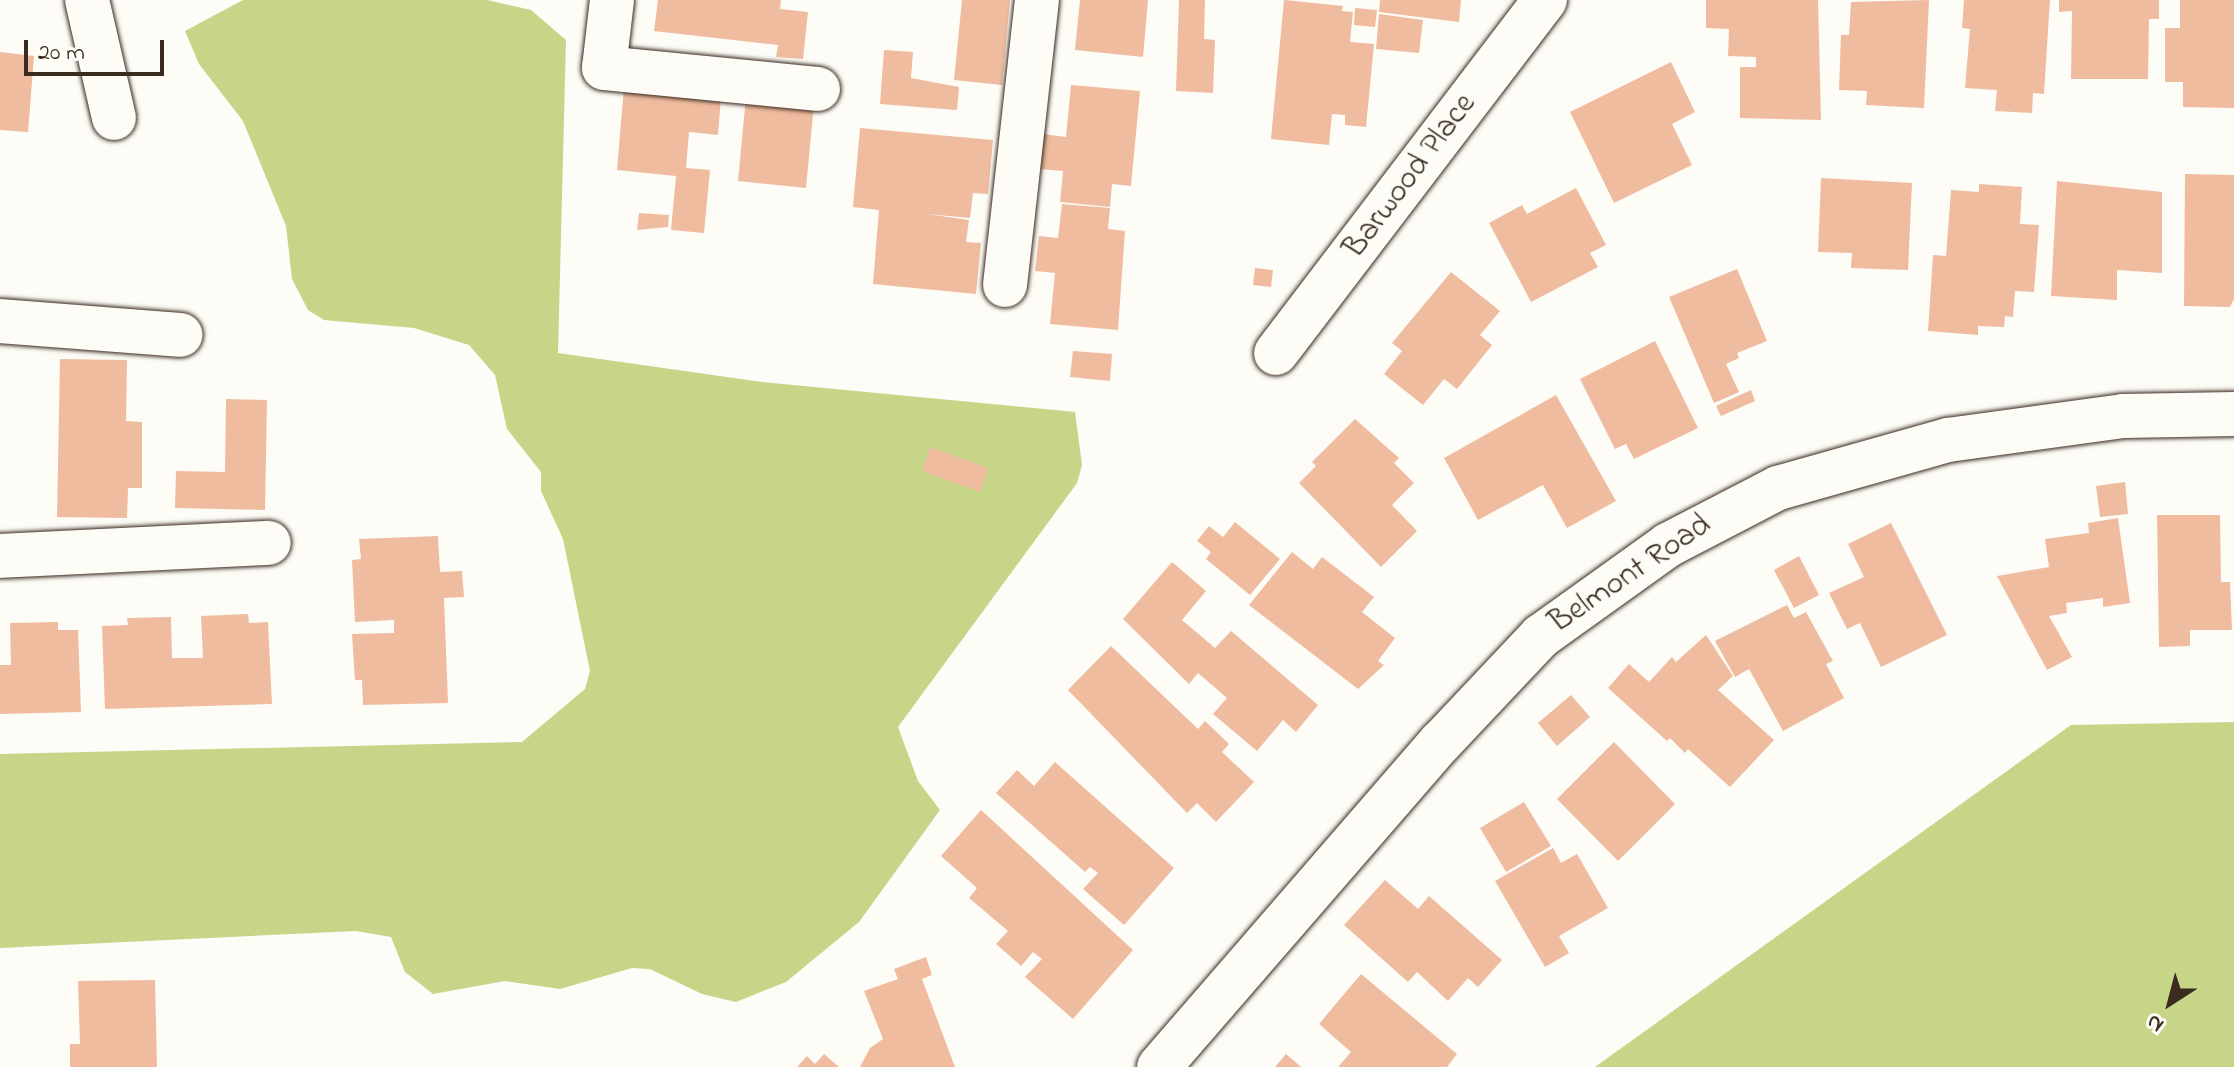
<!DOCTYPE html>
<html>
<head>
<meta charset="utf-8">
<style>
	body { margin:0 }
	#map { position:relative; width:2234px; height:1067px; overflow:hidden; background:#fdfcf7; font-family:"Indie Flower",sans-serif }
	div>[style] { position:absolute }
	.green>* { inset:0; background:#c7d589 }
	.building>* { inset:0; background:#efbca0 }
	.roads { filter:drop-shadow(0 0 2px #3b2a1e) drop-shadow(0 0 2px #3b2a1e) }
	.minor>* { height:44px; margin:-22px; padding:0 22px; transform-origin:22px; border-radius:22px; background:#fdfcf7 }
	span { translate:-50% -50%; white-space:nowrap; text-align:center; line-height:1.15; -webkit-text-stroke:6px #fdfcf7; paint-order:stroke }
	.street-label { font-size:32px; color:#3b2a1e }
	.north { position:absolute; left:2130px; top:963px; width:80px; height:80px; -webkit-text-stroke:6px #fdfcf7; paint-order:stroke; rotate:216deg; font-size:22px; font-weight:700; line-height:32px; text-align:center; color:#3b2a1e }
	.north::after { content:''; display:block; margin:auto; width:28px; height:36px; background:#3b2a1e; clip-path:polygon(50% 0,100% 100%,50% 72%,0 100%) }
	.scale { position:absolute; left:24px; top:40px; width:140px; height:36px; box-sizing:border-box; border:4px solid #3b2a1e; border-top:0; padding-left:10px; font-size:24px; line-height:28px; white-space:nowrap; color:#3b2a1e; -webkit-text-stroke:6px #fdfcf7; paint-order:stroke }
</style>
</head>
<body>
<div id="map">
	<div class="green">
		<i style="clip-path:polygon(243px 0,487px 0,531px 10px,566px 40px,558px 353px,762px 382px,1075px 412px,1082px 465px,1077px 483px,898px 727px,918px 781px,940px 810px,859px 922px,786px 982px,736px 1002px,702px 994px,650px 969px,632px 968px,560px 989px,505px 981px,433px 994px,405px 972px,391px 937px,356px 931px,0 948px,0 754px,522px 742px,585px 689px,590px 671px,563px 539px,541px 491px,541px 472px,507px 429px,495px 375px,469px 345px,414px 328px,324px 320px,308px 310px,292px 279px,286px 226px,243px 121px,199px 64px,185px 31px)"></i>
		<i style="clip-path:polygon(2234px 722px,2234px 1067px,1595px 1067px,2071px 725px)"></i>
	</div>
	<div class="building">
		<i style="clip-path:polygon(658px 0,781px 0,780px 9px,808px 12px,803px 59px,776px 57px,778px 45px,654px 31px)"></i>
		<i style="clip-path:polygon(962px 0,1010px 0,1002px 85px,954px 80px)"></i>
		<i style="clip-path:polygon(1080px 0,1148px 0,1143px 57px,1075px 50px)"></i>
		<i style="clip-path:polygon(1179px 0,1205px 0,1204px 39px,1215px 40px,1213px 93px,1176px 91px)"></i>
		<i style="clip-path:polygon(1284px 0,1343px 6px,1342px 11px,1353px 12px,1350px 42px,1374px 44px,1366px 127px,1345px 125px,1345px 115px,1332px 114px,1329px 145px,1271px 139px)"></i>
		<i style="clip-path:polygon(1380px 0,1461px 0,1459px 22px,1379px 12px)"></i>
		<i style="clip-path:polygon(1706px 0,1818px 0,1821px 120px,1740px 118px,1740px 67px,1756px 67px,1756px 57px,1728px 56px,1729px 29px,1706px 28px)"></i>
		<i style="clip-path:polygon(1929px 0,1924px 108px,1866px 105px,1867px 91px,1839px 90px,1841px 35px,1849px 35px,1851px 2px)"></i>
		<i style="clip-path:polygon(1964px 0,2050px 0,2044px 94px,2033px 93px,2032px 113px,1995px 111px,1997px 90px,1965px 88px,1970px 29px,1962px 28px)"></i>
		<i style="clip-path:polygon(2059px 0,2159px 0,2159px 19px,2149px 19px,2148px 79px,2071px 79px,2072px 11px,2059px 12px)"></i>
		<i style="clip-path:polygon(2180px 0,2234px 0,2234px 108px,2183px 107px,2183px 82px,2165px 82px,2165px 28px,2180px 28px)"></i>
		<i style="clip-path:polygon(1355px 8px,1377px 10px,1375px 27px,1354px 25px)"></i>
		<i style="clip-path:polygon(1379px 14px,1423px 20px,1419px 53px,1376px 49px)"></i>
		<i style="clip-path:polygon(884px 50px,913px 52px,911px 78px,959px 87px,957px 110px,880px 104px)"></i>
		<i style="clip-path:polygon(0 52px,34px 56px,28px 132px,0 130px)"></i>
		<i style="clip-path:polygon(1671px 62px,1695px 112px,1672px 124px,1692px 165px,1614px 203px,1570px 112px)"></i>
		<i style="clip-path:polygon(1071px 85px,1140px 91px,1131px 186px,1112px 184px,1110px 207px,1060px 202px,1063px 171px,1040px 169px,1043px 134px,1066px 137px)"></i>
		<i style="clip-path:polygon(624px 87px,721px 97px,718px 135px,689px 132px,686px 168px,710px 170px,704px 233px,671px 230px,676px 176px,617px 170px)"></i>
		<i style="clip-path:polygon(746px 97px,814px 104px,806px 188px,738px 181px)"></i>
		<i style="clip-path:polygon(860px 128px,993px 140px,988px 194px,973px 193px,970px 218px,927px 214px,969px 220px,966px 242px,981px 243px,976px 294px,873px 284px,879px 210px,853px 207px)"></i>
		<i style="clip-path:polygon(2185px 174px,2234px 175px,2234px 299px,2230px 307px,2184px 306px)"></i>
		<i style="clip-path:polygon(1821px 178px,1912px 183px,1908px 270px,1851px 268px,1852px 253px,1818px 252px)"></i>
		<i style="clip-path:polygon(2057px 181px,2162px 192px,2162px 273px,2117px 270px,2117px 300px,2051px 296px)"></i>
		<i style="clip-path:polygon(1979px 184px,2022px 187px,2020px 224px,2039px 225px,2034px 292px,2015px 291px,2013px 317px,2005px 316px,2004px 327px,1978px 326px,1978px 335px,1928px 331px,1933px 255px,1946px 256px,1951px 190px,1979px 192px)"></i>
		<i style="clip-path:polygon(1576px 188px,1606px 245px,1590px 253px,1598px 267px,1531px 302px,1489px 223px,1522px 205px,1527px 214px)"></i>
		<i style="clip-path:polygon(1062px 204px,1110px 208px,1108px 229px,1125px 231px,1118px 330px,1050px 324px,1055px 273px,1035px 271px,1039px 236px,1058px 238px)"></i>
		<i style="clip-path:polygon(639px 213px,669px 215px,668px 227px,637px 230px)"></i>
		<i style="clip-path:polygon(1255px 268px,1273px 270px,1271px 287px,1253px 285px)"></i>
		<i style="clip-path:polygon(1737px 269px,1767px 341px,1737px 353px,1739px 358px,1726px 364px,1739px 392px,1714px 403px,1669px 297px)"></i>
		<i style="clip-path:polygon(1451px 272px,1500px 311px,1480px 335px,1492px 345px,1457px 389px,1444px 379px,1423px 405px,1384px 374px,1402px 351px,1392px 343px)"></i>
		<i style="clip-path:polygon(1655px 341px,1698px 428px,1634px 459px,1626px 444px,1615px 449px,1580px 379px)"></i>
		<i style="clip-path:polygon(1073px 351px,1112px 354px,1110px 381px,1070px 377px)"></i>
		<i style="clip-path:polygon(60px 359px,127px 360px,126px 421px,142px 422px,142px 488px,128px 488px,127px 518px,57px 517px)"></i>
		<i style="clip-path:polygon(1751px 390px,1755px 401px,1721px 416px,1716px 406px)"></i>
		<i style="clip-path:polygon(1556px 395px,1616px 501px,1567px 528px,1543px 485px,1478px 520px,1444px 458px)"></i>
		<i style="clip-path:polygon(226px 399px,267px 400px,265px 510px,175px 508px,176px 471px,225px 472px)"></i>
		<i style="clip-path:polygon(1355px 419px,1399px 458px,1394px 463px,1414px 483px,1392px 505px,1417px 531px,1381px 567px,1299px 483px,1316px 466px,1312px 462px)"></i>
		<i style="clip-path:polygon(930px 447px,988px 468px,980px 492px,922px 471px)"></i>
		<i style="clip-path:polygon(2125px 482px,2128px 514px,2100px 517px,2096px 486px)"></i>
		<i style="clip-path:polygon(2157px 515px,2220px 515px,2221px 582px,2230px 582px,2232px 630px,2190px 630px,2190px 646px,2159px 647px)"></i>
		<i style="clip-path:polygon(2118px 518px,2130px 603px,2103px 607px,2103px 598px,2066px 603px,2067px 613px,2049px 616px,2072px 657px,2047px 670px,1997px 576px,2049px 567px,2045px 539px,2089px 533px,2088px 523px)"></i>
		<i style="clip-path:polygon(1235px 522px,1280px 559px,1250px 595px,1206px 559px,1211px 552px,1197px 541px,1209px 526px,1223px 537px)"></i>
		<i style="clip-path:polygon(1891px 523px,1947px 635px,1881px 667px,1860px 623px,1847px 629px,1829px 593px,1864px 577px,1848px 544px)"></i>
		<i style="clip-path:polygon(438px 536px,440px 572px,462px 571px,464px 597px,444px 598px,448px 703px,363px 705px,362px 680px,355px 680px,352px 634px,394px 633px,394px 620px,355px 622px,352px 560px,361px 559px,359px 539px)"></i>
		<i style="clip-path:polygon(1292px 552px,1313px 569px,1322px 557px,1374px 597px,1362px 612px,1395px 638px,1378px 661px,1384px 665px,1358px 689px,1249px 605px)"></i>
		<i style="clip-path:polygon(1799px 556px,1819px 595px,1794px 608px,1774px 570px)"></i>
		<i style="clip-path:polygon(1172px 562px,1206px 591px,1182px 620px,1215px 648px,1231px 631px,1318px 705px,1296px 732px,1283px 720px,1257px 751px,1213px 714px,1227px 698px,1198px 673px,1189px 684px,1123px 619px)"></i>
		<i style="clip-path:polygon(1787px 605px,1794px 618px,1806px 612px,1833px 661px,1826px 664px,1844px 698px,1783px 731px,1749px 669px,1735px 677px,1715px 641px)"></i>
		<i style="clip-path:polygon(248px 614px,249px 623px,268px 622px,272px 704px,105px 709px,102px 626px,128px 625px,127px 618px,171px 617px,172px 658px,203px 658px,201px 616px)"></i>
		<i style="clip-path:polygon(58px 622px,58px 630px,78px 630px,81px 712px,0 714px,0 665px,11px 665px,10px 623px)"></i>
		<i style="clip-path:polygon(1706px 635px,1733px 676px,1718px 690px,1774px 740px,1730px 787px,1688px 749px,1685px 753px,1670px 738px,1667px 741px,1608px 688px,1629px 664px,1649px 682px,1672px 657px,1676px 662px)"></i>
		<i style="clip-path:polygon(1111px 646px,1198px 729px,1205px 721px,1229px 744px,1222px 752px,1254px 782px,1216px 822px,1197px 803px,1187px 813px,1068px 690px)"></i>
		<i style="clip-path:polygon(1571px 695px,1590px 717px,1557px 746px,1538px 723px)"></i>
		<i style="clip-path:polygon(1614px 742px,1675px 804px,1618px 861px,1557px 799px)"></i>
		<i style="clip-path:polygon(1055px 762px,1174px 868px,1124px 925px,1083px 889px,1098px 873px,1090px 867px,1085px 872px,996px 793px,1017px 770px,1034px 786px)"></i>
		<i style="clip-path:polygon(1524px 802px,1551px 846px,1506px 872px,1480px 828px)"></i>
		<i style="clip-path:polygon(981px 810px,1133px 950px,1073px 1019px,1025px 977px,1042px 959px,1033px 952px,1021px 966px,996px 944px,1008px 931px,969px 898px,977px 888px,941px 856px)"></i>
		<i style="clip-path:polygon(1553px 848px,1561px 863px,1577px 854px,1608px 908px,1559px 936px,1569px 953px,1545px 967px,1495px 881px)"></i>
		<i style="clip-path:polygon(1385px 880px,1418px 909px,1429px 896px,1502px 960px,1478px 987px,1468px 978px,1448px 1001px,1417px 972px,1408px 982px,1344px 925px)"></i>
		<i style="clip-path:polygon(926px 957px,932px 975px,922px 979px,955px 1067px,860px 1067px,870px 1048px,883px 1039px,864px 991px,898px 979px,894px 969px)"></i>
		<i style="clip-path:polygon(1361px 974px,1457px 1054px,1447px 1067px,1338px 1067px,1351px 1052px,1319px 1024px)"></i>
		<i style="clip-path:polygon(155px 980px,157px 1067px,70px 1067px,70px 1044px,80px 1044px,78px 981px)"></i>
		<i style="clip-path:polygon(824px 1054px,839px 1067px,797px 1067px,807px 1056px,815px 1064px)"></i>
		<i style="clip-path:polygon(1286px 1054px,1301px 1067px,1275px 1067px)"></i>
	</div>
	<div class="roads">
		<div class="minor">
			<i style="left:87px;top:0;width:121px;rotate:77.1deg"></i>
			<i style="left:612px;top:0;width:68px;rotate:96.7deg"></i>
			<i style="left:604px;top:68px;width:215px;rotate:5.6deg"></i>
			<i style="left:1005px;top:285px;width:287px;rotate:-83.6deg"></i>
			<i style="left:0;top:321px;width:181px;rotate:4.4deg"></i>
			<i style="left:1276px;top:353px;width:444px;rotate:-52.7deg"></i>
			<i style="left:0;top:556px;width:269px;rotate:-2.8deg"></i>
			<i style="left:1159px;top:1067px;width:430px;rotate:-49.1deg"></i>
			<i style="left:1441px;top:742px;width:146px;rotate:-46.7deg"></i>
			<i style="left:1541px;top:636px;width:156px;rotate:-35.6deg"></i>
			<i style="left:1668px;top:545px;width:124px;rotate:-27.4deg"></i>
			<i style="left:1778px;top:488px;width:177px;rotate:-15.8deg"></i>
			<i style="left:1948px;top:440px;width:177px;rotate:-7.8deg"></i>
			<i style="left:2123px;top:416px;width:111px;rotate:-1deg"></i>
		</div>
	</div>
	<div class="street-label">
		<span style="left:1411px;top:177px;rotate:-53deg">Barwood Place</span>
		<span style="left:1631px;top:575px;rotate:-34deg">Belmont Road</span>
	</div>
	<div class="north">N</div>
	<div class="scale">20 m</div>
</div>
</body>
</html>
